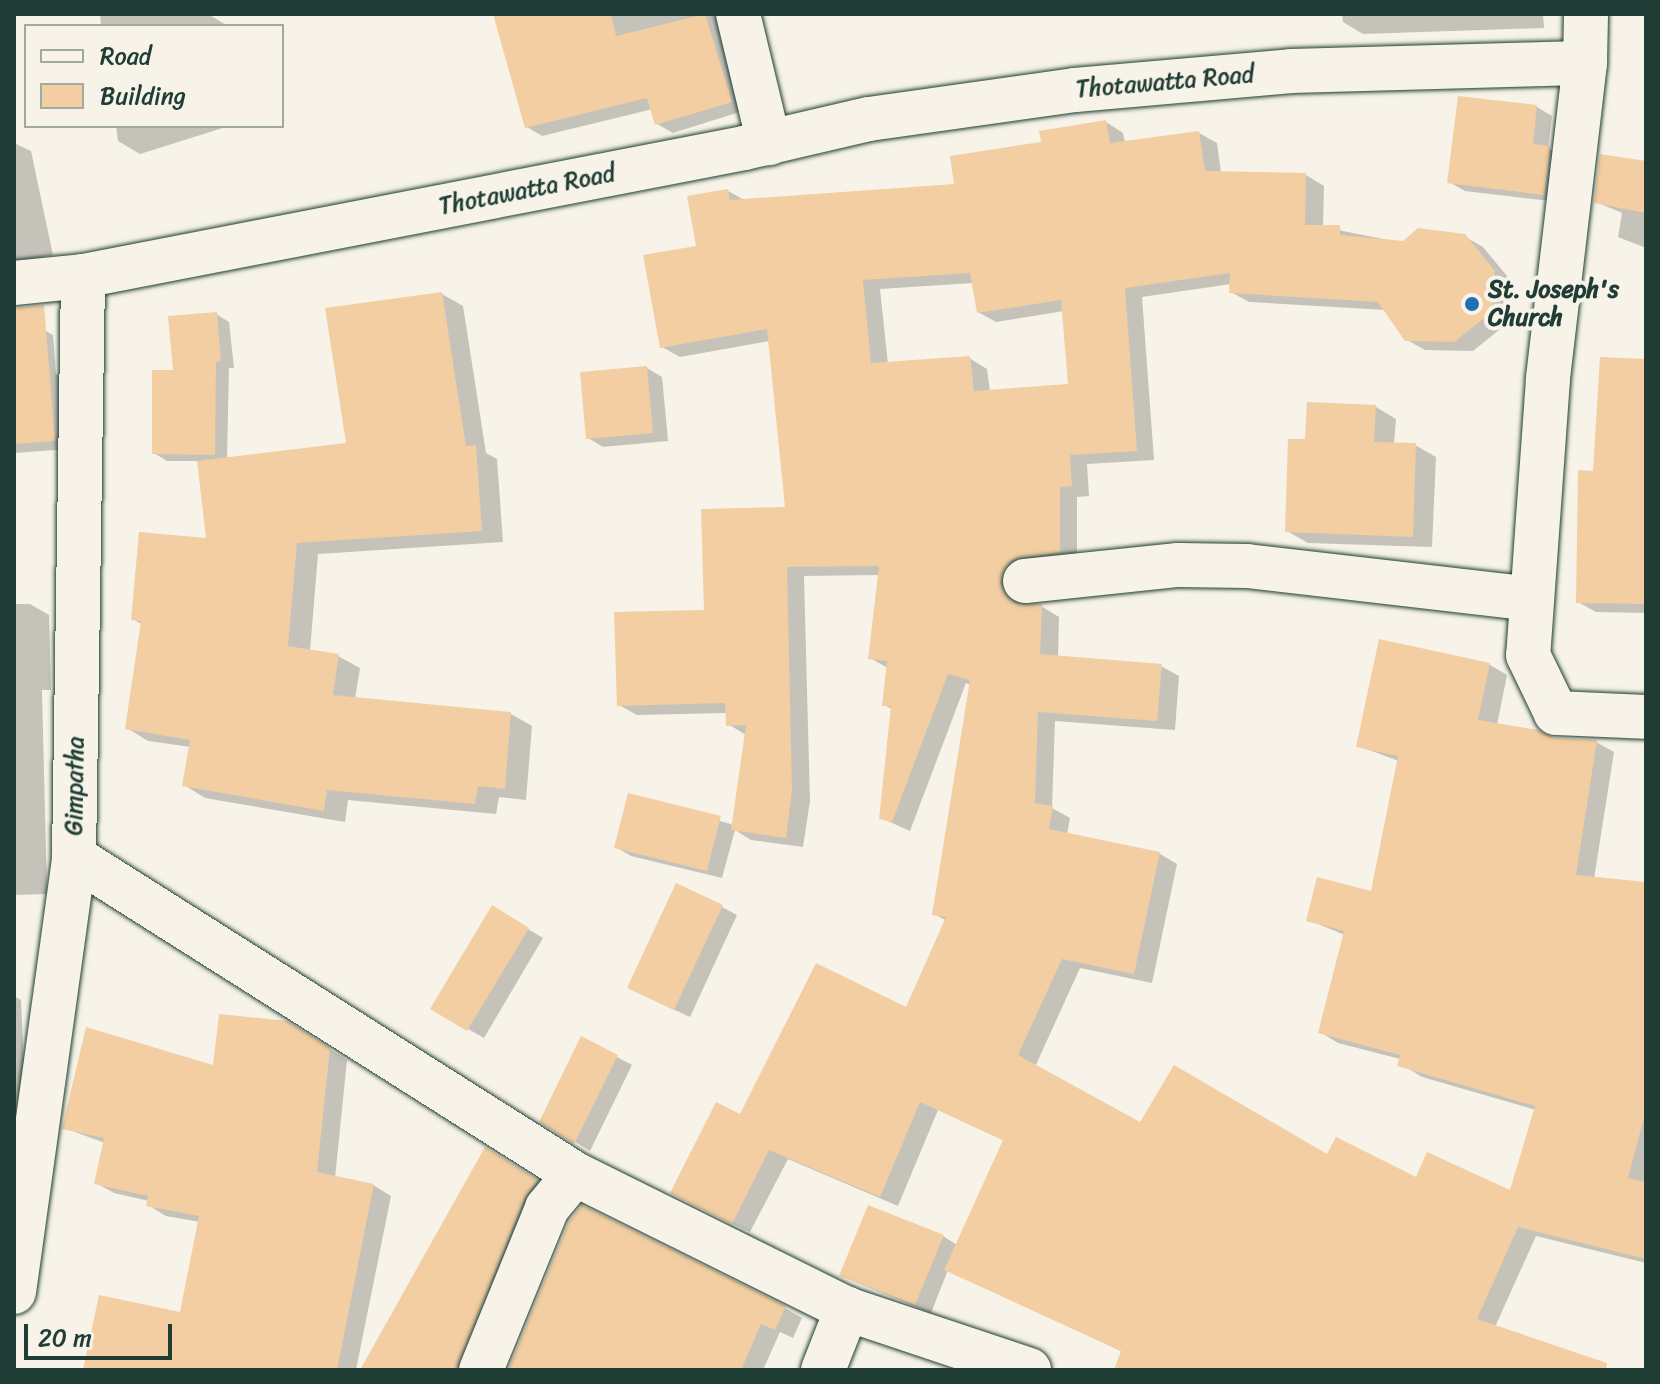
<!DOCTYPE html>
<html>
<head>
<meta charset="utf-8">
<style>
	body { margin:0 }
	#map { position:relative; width:1660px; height:1384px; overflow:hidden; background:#f7f3e8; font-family:Sriracha,sans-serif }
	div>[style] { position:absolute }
	.shadow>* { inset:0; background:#0003 }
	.building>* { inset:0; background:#f2cea2 }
	.roads { filter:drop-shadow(0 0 2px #1f3d34) drop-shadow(0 0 2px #1f3d34) }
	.street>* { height:44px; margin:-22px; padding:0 22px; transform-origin:22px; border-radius:22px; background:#f7f3e8 }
	.dots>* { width:22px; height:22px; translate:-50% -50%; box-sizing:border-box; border:4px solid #f7f3e8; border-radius:50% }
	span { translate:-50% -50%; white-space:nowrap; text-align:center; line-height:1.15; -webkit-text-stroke:8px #f7f3e8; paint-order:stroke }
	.street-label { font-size:24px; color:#1f3d34 }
	.poi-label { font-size:24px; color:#1f3d34; font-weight:700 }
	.left { translate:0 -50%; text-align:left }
	.frame { position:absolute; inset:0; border:16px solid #1f3d34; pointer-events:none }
	.legend { position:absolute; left:24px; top:24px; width:260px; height:104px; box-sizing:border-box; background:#f7f3e8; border:2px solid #a1aaa0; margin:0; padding:10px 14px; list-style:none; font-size:24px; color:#1f3d34 }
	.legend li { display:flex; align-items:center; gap:16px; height:40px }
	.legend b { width:40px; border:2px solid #a1aaa0 }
	.scale { position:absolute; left:24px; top:1324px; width:148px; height:36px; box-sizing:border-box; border:4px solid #1f3d34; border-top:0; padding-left:10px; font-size:24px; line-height:28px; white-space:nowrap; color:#1f3d34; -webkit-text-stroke:6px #f7f3e8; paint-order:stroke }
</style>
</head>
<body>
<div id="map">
	<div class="shadow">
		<i style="clip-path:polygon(100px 14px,208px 14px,228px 26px,101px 26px)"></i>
		<i style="clip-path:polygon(496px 14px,720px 14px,746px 110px,673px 133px,657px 124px,653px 109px,542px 136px,527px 127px)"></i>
		<i style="clip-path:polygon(1342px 14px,1543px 14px,1544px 28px,1363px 34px,1343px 22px)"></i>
		<i style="clip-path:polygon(1537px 107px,1552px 116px,1548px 148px,1565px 157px,1559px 202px,1465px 191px,1449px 182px)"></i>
		<i style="clip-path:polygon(evenodd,1106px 122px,1123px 133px,1125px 143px,1199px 133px,1217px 143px,1221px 173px,1306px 175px,1324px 186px,1323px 227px,1403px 243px,1464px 236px,1483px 247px,1512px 282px,1509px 322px,1473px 351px,1425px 350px,1407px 340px,1386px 310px,1249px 302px,1231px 292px,1231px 284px,1142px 297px,1154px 460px,1087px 464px,1089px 496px,1077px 497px,1077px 562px,1017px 594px,1025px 606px,1041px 606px,1059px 617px,1058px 657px,1161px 666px,1179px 676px,1175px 730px,1055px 721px,1052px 808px,1070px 818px,1067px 835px,1160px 854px,1177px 864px,1152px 983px,1080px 968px,1035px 1067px,1141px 1125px,1327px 1157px,1417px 1180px,1511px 1192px,1536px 1110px,1422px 1077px,1404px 1066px,1404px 1060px,1338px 1043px,1320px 1032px,1345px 935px,1308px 920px,1372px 893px,1399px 761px,1358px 746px,1381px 641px,1490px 665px,1507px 675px,1497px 725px,1554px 740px,1596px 742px,1614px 752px,1594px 879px,1646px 884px,1646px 1263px,1536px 1236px,1495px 1327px,1582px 1370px,1116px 1370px,1123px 1352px,948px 1270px,931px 1313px,857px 1283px,841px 1275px,943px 1236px,957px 1245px,1005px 1141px,938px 1110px,898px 1206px,788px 1159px,750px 1232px,690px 1203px,741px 1117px,907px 1010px,947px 921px,934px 914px,971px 685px,966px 683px,910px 831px,881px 818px,892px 709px,884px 705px,888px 668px,870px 658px,880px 575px,804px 576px,810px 801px,803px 847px,751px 840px,735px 830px,722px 878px,631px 856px,616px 847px,630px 795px,734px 825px,746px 735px,728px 724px,727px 713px,637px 715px,619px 705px,706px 611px,787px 509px,770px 341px,680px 357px,662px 347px,698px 247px,728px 191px,746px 201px,957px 186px,1043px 143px,1106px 122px,973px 283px,978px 312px,996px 322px,1064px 311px,1070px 385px,990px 391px,987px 369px,969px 358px,888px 364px,880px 289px,973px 283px)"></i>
		<i style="clip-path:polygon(116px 126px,229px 126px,140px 154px,118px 141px)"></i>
		<i style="clip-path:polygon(14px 143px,31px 151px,53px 255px,14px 263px)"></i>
		<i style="clip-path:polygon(1646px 163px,1646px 248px,1618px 237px,1622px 213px,1596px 202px)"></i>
		<i style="clip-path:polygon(442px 294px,463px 306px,486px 453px,497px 459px,503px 542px,318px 554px,310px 651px,338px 656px,360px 668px,355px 699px,511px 714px,532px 726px,526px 800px,499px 797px,496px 814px,348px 800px,345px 822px,205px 798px,184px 785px,191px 747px,148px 741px,127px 728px,143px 625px,133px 619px,208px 540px,199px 461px,167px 461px,154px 453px,175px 372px,216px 314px,229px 322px,234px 368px,229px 368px,227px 459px,348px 444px)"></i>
		<i style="clip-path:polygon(37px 326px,53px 335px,56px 374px,64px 378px,70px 449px,14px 453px,14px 328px)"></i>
		<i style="clip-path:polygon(1646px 361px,1646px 613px,1596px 612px,1578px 602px,1595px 473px)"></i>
		<i style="clip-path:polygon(647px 368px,662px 377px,668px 441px,603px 447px,588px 438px)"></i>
		<i style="clip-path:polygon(1376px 407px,1396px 419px,1394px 444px,1415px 445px,1436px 457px,1432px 547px,1308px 543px,1287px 531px)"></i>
		<i style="clip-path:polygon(14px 604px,30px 604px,49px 615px,51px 690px,42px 690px,47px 894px,14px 895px)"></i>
		<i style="clip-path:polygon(722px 907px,737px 915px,690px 1017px,645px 996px)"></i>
		<i style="clip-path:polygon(493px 908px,543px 938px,484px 1038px,433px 1009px)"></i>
		<i style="clip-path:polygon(14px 996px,21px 1000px,28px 1157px,14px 1211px)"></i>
		<i style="clip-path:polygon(305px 1034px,347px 1060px,335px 1178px,373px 1185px,391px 1196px,356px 1370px,85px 1370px,181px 1314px,200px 1222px,166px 1216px,148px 1205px,149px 1201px,114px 1193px,96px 1183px,105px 1143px,64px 1128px)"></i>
		<i style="clip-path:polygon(617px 1057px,632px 1065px,590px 1151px,542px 1121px)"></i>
		<i style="clip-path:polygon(504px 1160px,554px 1192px,476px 1370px,362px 1370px)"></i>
		<i style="clip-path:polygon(785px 1308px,802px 1318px,793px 1338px,780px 1332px,763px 1370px,510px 1370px)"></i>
	</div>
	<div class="building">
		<i style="clip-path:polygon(493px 14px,611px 14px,616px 36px,705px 14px,732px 102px,655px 125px,647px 98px,525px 128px)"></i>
		<i style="clip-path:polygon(1458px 96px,1537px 105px,1533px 144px,1550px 146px,1544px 195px,1447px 183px)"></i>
		<i style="clip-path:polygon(evenodd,1106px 120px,1110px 143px,1199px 131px,1205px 171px,1306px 173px,1305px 225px,1340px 225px,1340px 235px,1403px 241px,1418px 228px,1465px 234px,1495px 271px,1492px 312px,1454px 342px,1405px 341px,1378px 302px,1229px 293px,1230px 273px,1125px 288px,1137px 451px,1070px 455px,1072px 486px,1060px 487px,1060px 552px,1011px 560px,1000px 583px,1014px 603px,1042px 604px,1040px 654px,1162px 664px,1157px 721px,1038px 712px,1035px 803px,1053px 806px,1049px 829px,1160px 852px,1134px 974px,1062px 959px,1018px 1055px,1140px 1122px,1174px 1065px,1327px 1154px,1336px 1137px,1416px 1177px,1427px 1152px,1510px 1190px,1535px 1106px,1397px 1066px,1400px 1055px,1318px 1033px,1344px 931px,1306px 921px,1317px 877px,1371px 891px,1398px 756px,1356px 747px,1379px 639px,1490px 663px,1478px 720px,1538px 730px,1555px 738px,1597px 740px,1576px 875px,1646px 882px,1646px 1110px,1628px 1178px,1646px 1182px,1646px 1259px,1518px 1227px,1477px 1319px,1607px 1363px,1606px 1370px,1114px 1370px,1121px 1351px,944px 1270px,1003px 1140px,920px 1102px,880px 1197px,769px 1150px,732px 1224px,670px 1193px,716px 1102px,740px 1114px,816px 963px,906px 1007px,946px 917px,932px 915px,970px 680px,948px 674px,892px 822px,879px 819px,891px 706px,882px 706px,887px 661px,868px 659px,879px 566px,787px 567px,792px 790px,786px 838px,731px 830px,746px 725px,726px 726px,725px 703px,617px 706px,614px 612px,704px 610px,701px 509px,785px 507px,767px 329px,660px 348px,643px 255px,696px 246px,687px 196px,728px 189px,730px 200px,954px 184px,950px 156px,1041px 142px,1039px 131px,1106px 120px,970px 273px,977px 313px,1061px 300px,1068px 384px,974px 391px,970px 356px,871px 363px,863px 280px,970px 273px)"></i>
		<i style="clip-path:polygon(1600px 154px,1646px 161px,1646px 213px,1594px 203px)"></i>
		<i style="clip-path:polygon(442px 292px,466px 446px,476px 445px,482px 531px,297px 543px,288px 646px,339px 654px,333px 695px,511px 712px,505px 789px,478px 786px,475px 804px,327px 790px,324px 811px,182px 786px,190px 740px,125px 729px,141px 621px,131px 620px,139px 532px,206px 538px,197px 461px,346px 443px,325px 308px)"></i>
		<i style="clip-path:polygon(44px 305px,55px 441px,14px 444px,14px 308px)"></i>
		<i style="clip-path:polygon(217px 312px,221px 361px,216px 362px,215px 455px,152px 454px,152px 370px,173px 370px,168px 316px)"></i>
		<i style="clip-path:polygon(1600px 357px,1646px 359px,1646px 604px,1576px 603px,1578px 470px,1593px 471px)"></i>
		<i style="clip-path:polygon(647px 366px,653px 433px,586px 439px,580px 372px)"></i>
		<i style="clip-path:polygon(1307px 402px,1376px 405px,1374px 442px,1416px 443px,1413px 537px,1285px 532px,1288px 439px,1305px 439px)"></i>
		<i style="clip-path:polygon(628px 793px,721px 816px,707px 871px,614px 848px)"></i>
		<i style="clip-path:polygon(676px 883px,723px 905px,674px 1010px,627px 988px)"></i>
		<i style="clip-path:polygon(492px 905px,529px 928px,467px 1031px,430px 1009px)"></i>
		<i style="clip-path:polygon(219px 1014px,287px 1021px,330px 1048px,317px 1172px,374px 1184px,337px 1370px,83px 1370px,99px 1295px,180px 1312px,199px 1216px,146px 1206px,148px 1196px,94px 1184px,104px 1138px,62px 1129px,86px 1027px,213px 1065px)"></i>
		<i style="clip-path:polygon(581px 1036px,618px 1055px,574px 1144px,539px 1122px)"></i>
		<i style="clip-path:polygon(485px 1147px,538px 1180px,524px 1199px,457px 1370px,360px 1370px)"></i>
		<i style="clip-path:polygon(582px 1205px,786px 1306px,775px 1330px,761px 1324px,741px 1370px,508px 1370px,569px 1221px)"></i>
		<i style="clip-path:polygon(868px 1205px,944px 1235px,915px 1305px,839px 1276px)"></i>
	</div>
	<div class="roads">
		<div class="street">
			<i style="left:738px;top:14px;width:133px;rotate:76.5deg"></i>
			<i style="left:1585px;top:63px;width:49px;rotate:-88.8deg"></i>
			<i style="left:14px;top:283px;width:69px;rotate:-5.8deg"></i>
			<i style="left:83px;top:276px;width:673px;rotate:-10.96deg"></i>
			<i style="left:744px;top:148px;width:128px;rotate:-13.1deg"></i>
			<i style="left:869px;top:119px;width:208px;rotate:-8deg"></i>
			<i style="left:1075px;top:90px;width:217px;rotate:-5deg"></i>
			<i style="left:1291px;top:71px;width:294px;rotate:-1.6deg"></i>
			<i style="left:1585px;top:63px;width:318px;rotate:96.7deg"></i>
			<i style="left:1548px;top:379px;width:277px;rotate:94.1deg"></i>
			<i style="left:1528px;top:655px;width:64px;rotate:64.2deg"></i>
			<i style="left:1556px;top:713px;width:90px;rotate:2.5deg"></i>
			<i style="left:1025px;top:581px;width:154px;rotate:-6deg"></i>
			<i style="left:1178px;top:565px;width:69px;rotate:0.8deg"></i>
			<i style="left:1247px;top:566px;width:287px;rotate:6.6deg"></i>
			<i style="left:74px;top:857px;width:593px;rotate:32.32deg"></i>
			<i style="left:575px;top:1174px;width:304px;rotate:26.4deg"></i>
			<i style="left:847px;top:1309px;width:192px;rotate:18.5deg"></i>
			<i style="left:14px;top:1292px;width:439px;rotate:-82.1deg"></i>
			<i style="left:74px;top:857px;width:581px;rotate:-89.11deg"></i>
			<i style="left:481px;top:1370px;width:175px;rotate:-67.8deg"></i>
			<i style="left:547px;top:1208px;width:44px;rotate:-50.5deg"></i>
			<i style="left:823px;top:1370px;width:66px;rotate:-68.5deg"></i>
		</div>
	</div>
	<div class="dots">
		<i style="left:1472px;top:304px;background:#1f6fb2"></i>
	</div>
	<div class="street-label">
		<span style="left:1165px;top:82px;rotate:-5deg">Thotawatta Road</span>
		<span style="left:527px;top:190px;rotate:-11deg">Thotawatta Road</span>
		<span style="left:75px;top:786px;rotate:-89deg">Gimpatha</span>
	</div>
	<div class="poi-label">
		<span class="left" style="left:1488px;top:304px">St. Joseph's<br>Church</span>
	</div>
	<div class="frame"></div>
	<ul class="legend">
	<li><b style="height:10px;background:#f7f3e8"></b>Road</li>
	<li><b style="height:22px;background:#f2cea2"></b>Building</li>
	</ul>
	<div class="scale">20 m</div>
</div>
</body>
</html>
